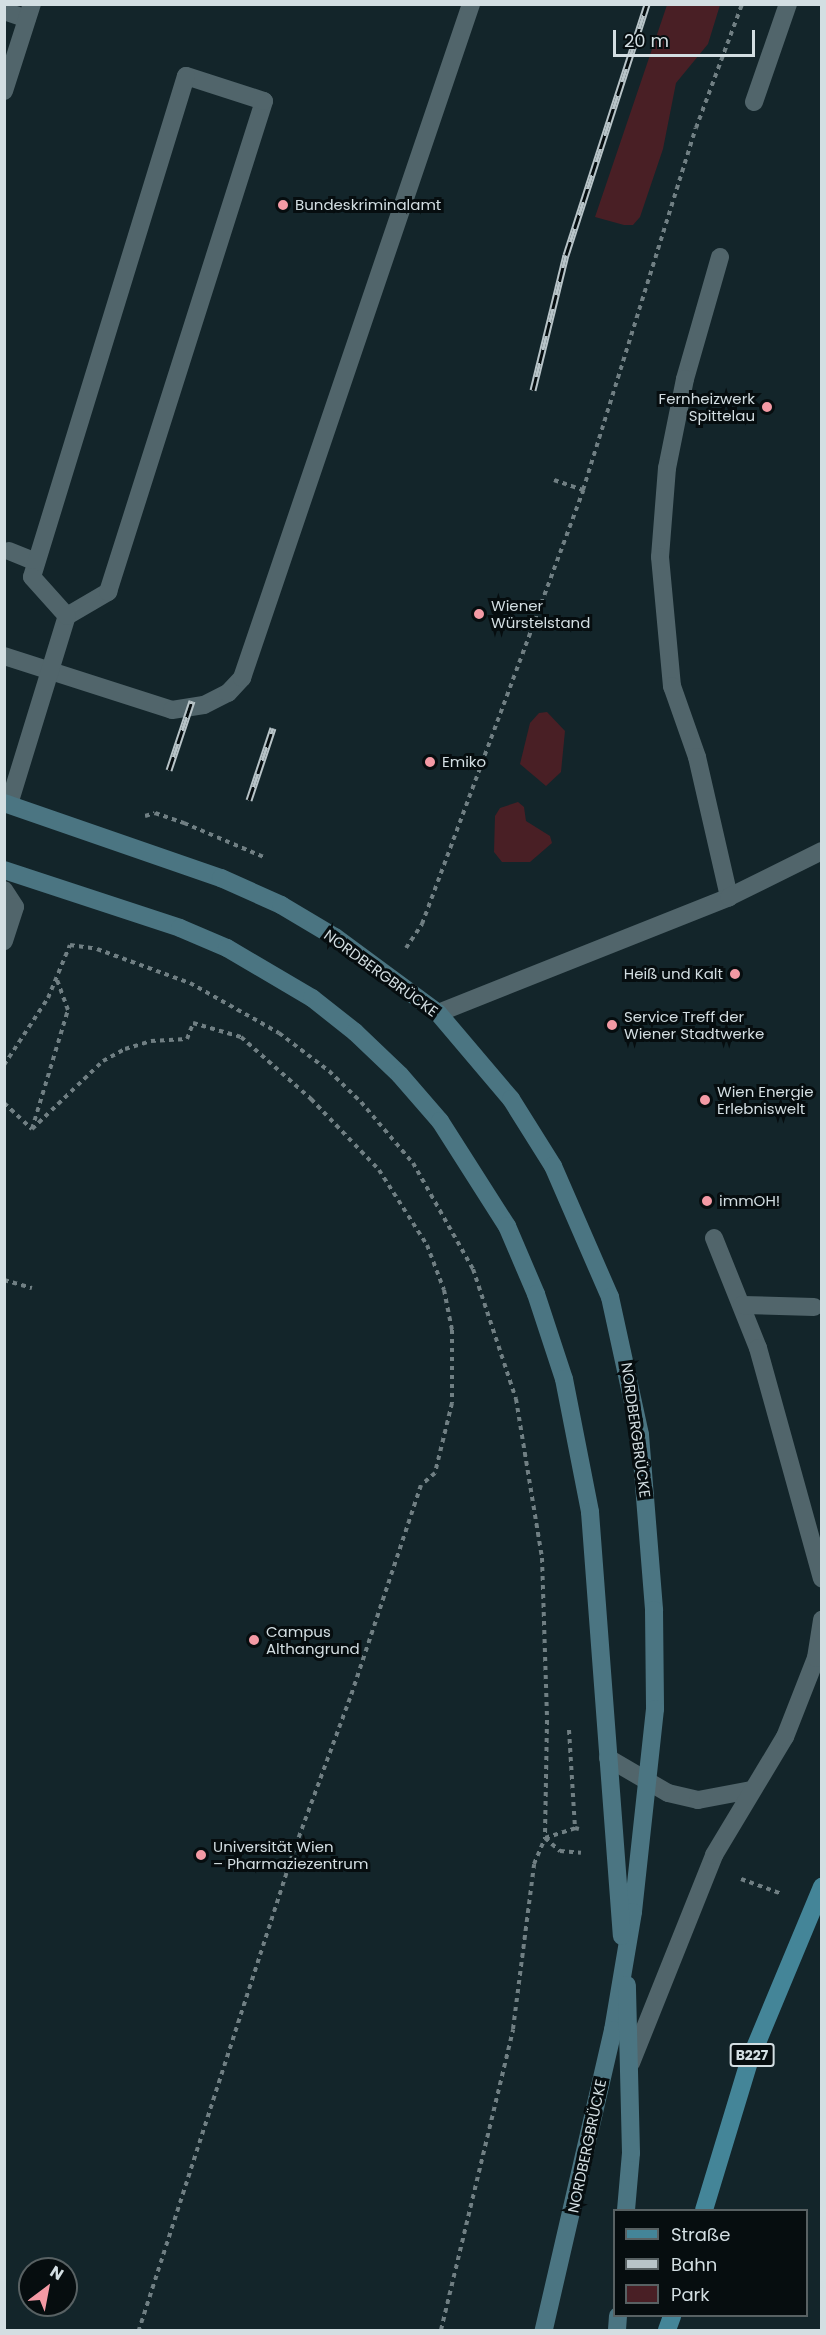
<!DOCTYPE html>
<html>
<head>
<meta charset="utf-8">
<style>
	body { margin:0 }
	#map { position:relative; width:826px; height:2335px; overflow:hidden; background:#13252a; font-family:Poppins,sans-serif }
	div>[style] { position:absolute }
	.green>* { inset:0; background:#491f25 }
	.path>* { height:4px; margin-top:-2px; transform-origin:0; background:repeating-linear-gradient(90deg,#707f83 0 4.5px,transparent 0 9px) }
	.service>* { height:18px; margin:-9px; padding:0 9px; transform-origin:9px; border-radius:9px; background:#51656b }
	.secondary>* { height:18px; margin:-9px; padding:0 9px; transform-origin:9px; border-radius:9px; background:#4b7582 }
	.primary>* { height:18px; margin:-9px; padding:0 9px; transform-origin:9px; border-radius:9px; background:#448598 }
	.rail>* { height:7px; margin-top:-3.5px; transform-origin:0; background:repeating-linear-gradient(90deg,#060d0f 0 14px,#b8c4c8 0 28px); box-sizing:border-box; border-block:2px solid #b8c4c8 }
	.dots>* { width:16px; height:16px; translate:-50% -50%; box-sizing:border-box; border:3px solid #060d0f; border-radius:50% }
	span { translate:-50% -50%; white-space:nowrap; text-align:center; line-height:1.15; -webkit-text-stroke:6px #060d0f; paint-order:stroke }
	.shield-label span { padding:2px 4px; background:#060d0f; border:2px solid; border-radius:4px; -webkit-text-stroke-width:0 }
	.shield-label { font-size:14px; color:#d3dee2; font-weight:700 }
	.poi-label { font-size:15px; color:#d3dee2 }
	.left { translate:0 -50%; text-align:left }
	.right { translate:-100% -50%; text-align:right }
	.street-label { font-size:15px; color:#d3dee2 }
	.frame { position:absolute; inset:0; border:6px solid #d3dee2; pointer-events:none }
	.legend { position:absolute; left:613px; top:2209px; width:195px; height:108px; box-sizing:border-box; background:#060d0f; border:2px solid #586163; margin:0; padding:8px 10px; list-style:none; font-size:18px; color:#d3dee2 }
	.legend li { display:flex; align-items:center; gap:12px; height:30px }
	.legend b { width:30px; border:2px solid #586163 }
	.north { position:absolute; left:18px; top:2257px; width:60px; height:60px; box-sizing:border-box; background:#060d0f; border:2px solid #586163; border-radius:50%; rotate:32deg; font-size:16px; font-weight:700; line-height:24px; text-align:center; color:#d3dee2 }
	.north::after { content:''; display:block; margin:auto; width:21px; height:27px; background:#f49aa5; clip-path:polygon(50% 0,100% 100%,50% 72%,0 100%) }
	.scale { position:absolute; left:613px; top:30px; width:142px; height:27px; box-sizing:border-box; border:3px solid #d3dee2; border-top:0; padding-left:8px; font-size:18px; line-height:21px; white-space:nowrap; color:#d3dee2; -webkit-text-stroke:4px #060d0f; paint-order:stroke }
</style>
</head>
<body>
<div id="map">
	<div class="green">
		<i style="clip-path:polygon(667px 5px,720px 5px,708px 44px,676px 83px,663px 149px,640px 217px,633px 225px,624px 225px,595px 217px)"></i>
		<i style="clip-path:polygon(547px 712px,565px 731px,561px 772px,546px 786px,520px 764px,530px 723px,539px 713px)"></i>
		<i style="clip-path:polygon(518px 802px,524px 807px,526px 821px,550px 836px,552px 843px,530px 862px,502px 862px,494px 852px,495px 816px,500px 808px)"></i>
	</div>
	<div class="path">
		<i style="left:554px;top:480px;width:31px;rotate:19deg"></i>
		<i style="left:145px;top:816px;width:10px;rotate:-17deg"></i>
		<i style="left:155px;top:813px;width:31px;rotate:19deg"></i>
		<i style="left:184px;top:823px;width:89px;rotate:23.1deg"></i>
		<i style="left:406px;top:948px;width:29px;rotate:-56deg"></i>
		<i style="left:422px;top:924px;width:463px;rotate:-69.6deg"></i>
		<i style="left:583px;top:490px;width:379px;rotate:-72.7deg"></i>
		<i style="left:696px;top:128px;width:132px;rotate:-69.6deg"></i>
		<i style="left:4px;top:1065px;width:80px;rotate:-56.7deg"></i>
		<i style="left:48px;top:998px;width:57px;rotate:-67.5deg"></i>
		<i style="left:70px;top:945px;width:27px;rotate:8deg"></i>
		<i style="left:97px;top:949px;width:99px;rotate:20.1deg"></i>
		<i style="left:190px;top:983px;width:102px;rotate:29.3deg"></i>
		<i style="left:279px;top:1033px;width:63px;rotate:37.2deg"></i>
		<i style="left:329px;top:1071px;width:45px;rotate:44.1deg"></i>
		<i style="left:361px;top:1102px;width:80px;rotate:49.6deg"></i>
		<i style="left:413px;top:1163px;width:122px;rotate:60.5deg"></i>
		<i style="left:473px;top:1269px;width:137px;rotate:71.7deg"></i>
		<i style="left:516px;top:1399px;width:161px;rotate:80.7deg"></i>
		<i style="left:542px;top:1558px;width:162px;rotate:88.2deg"></i>
		<i style="left:547px;top:1720px;width:118px;rotate:91deg"></i>
		<i style="left:545px;top:1838px;width:20px;rotate:41deg"></i>
		<i style="left:560px;top:1851px;width:21px;rotate:5deg"></i>
		<i style="left:4px;top:1103px;width:38px;rotate:43deg"></i>
		<i style="left:32px;top:1129px;width:98px;rotate:-43.8deg"></i>
		<i style="left:103px;top:1061px;width:25px;rotate:-29deg"></i>
		<i style="left:125px;top:1049px;width:27px;rotate:-17deg"></i>
		<i style="left:151px;top:1041px;width:36px;rotate:-3deg"></i>
		<i style="left:187px;top:1039px;width:17px;rotate:-69deg"></i>
		<i style="left:193px;top:1023px;width:50px;rotate:16.3deg"></i>
		<i style="left:241px;top:1037px;width:94px;rotate:41.5deg"></i>
		<i style="left:311px;top:1099px;width:98px;rotate:46.2deg"></i>
		<i style="left:379px;top:1170px;width:89px;rotate:57.4deg"></i>
		<i style="left:427px;top:1245px;width:48px;rotate:69.3deg"></i>
		<i style="left:444px;top:1290px;width:41px;rotate:78.7deg"></i>
		<i style="left:452px;top:1330px;width:73px;rotate:90deg"></i>
		<i style="left:452px;top:1403px;width:72px;rotate:103.7deg"></i>
		<i style="left:435px;top:1473px;width:18px;rotate:139deg"></i>
		<i style="left:421px;top:1485px;width:225px;rotate:108.4deg"></i>
		<i style="left:350px;top:1698px;width:168px;rotate:110.2deg"></i>
		<i style="left:292px;top:1856px;width:498px;rotate:107.9deg"></i>
		<i style="left:32px;top:1129px;width:124px;rotate:-73.2deg"></i>
		<i style="left:68px;top:1010px;width:33px;rotate:-110deg"></i>
		<i style="left:4px;top:1280px;width:29px;rotate:16deg"></i>
		<i style="left:569px;top:1730px;width:98px;rotate:86.5deg"></i>
		<i style="left:575px;top:1828px;width:4px;rotate:14deg"></i>
		<i style="left:741px;top:1879px;width:44px;rotate:20.1deg"></i>
		<i style="left:441px;top:2330px;width:309px;rotate:-76.5deg"></i>
		<i style="left:513px;top:2029px;width:166px;rotate:-82.7deg"></i>
		<i style="left:534px;top:1864px;width:28px;rotate:-67deg"></i>
		<i style="left:545px;top:1838px;width:32px;rotate:-18deg"></i>
	</div>
	<div class="service">
		<i style="left:4px;top:11px;width:24px;rotate:19deg"></i>
		<i style="left:4px;top:91px;width:91px;rotate:-72.2deg"></i>
		<i style="left:754px;top:102px;width:104px;rotate:-70.9deg"></i>
		<i style="left:720px;top:257px;width:127px;rotate:106deg"></i>
		<i style="left:685px;top:379px;width:91px;rotate:101.4deg"></i>
		<i style="left:667px;top:468px;width:89px;rotate:94.5deg"></i>
		<i style="left:660px;top:557px;width:130px;rotate:84.7deg"></i>
		<i style="left:672px;top:686px;width:75px;rotate:70.6deg"></i>
		<i style="left:697px;top:757px;width:144px;rotate:77.1deg"></i>
		<i style="left:9px;top:551px;width:29px;rotate:22deg"></i>
		<i style="left:4px;top:656px;width:176px;rotate:17.8deg"></i>
		<i style="left:172px;top:710px;width:32px;rotate:-9deg"></i>
		<i style="left:204px;top:705px;width:27px;rotate:-27deg"></i>
		<i style="left:228px;top:693px;width:21px;rotate:-47deg"></i>
		<i style="left:242px;top:678px;width:712px;rotate:-71.23deg"></i>
		<i style="left:9px;top:804px;width:197px;rotate:-72.9deg"></i>
		<i style="left:67px;top:616px;width:48px;rotate:-30.3deg"></i>
		<i style="left:108px;top:592px;width:515px;rotate:-72.37deg"></i>
		<i style="left:264px;top:101px;width:82px;rotate:-162.2deg"></i>
		<i style="left:186px;top:76px;width:524px;rotate:107.09deg"></i>
		<i style="left:32px;top:577px;width:52px;rotate:48.1deg"></i>
		<i style="left:4px;top:890px;width:20px;rotate:57deg"></i>
		<i style="left:15px;top:907px;width:36px;rotate:108deg"></i>
		<i style="left:438px;top:1013px;width:313px;rotate:-21.7deg"></i>
		<i style="left:729px;top:897px;width:104px;rotate:-26.3deg"></i>
		<i style="left:714px;top:1238px;width:118px;rotate:68.2deg"></i>
		<i style="left:758px;top:1348px;width:239px;rotate:74.5deg"></i>
		<i style="left:742px;top:1305px;width:72px;rotate:1.6deg"></i>
		<i style="left:608px;top:1758px;width:69px;rotate:30.3deg"></i>
		<i style="left:668px;top:1793px;width:31px;rotate:13deg"></i>
		<i style="left:698px;top:1800px;width:54px;rotate:-10.7deg"></i>
		<i style="left:631px;top:2063px;width:224px;rotate:-68.2deg"></i>
		<i style="left:714px;top:1855px;width:138px;rotate:-59deg"></i>
		<i style="left:785px;top:1737px;width:85px;rotate:-68.6deg"></i>
		<i style="left:816px;top:1658px;width:39px;rotate:-81deg"></i>
	</div>
	<div class="secondary">
		<i style="left:4px;top:803px;width:230px;rotate:19.1deg"></i>
		<i style="left:221px;top:878px;width:66px;rotate:24.2deg"></i>
		<i style="left:281px;top:905px;width:63px;rotate:30.7deg"></i>
		<i style="left:335px;top:937px;width:128px;rotate:36.4deg"></i>
		<i style="left:438px;top:1013px;width:113px;rotate:49.7deg"></i>
		<i style="left:511px;top:1099px;width:79px;rotate:57.9deg"></i>
		<i style="left:553px;top:1166px;width:143px;rotate:66.5deg"></i>
		<i style="left:610px;top:1297px;width:141px;rotate:77.7deg"></i>
		<i style="left:640px;top:1435px;width:176px;rotate:85.4deg"></i>
		<i style="left:654px;top:1610px;width:99px;rotate:89.4deg"></i>
		<i style="left:655px;top:1709px;width:204px;rotate:96.2deg"></i>
		<i style="left:633px;top:1912px;width:120px;rotate:99.6deg"></i>
		<i style="left:613px;top:2030px;width:308px;rotate:103deg"></i>
		<i style="left:4px;top:870px;width:185px;rotate:18.2deg"></i>
		<i style="left:180px;top:928px;width:51px;rotate:23.1deg"></i>
		<i style="left:227px;top:948px;width:99px;rotate:30.5deg"></i>
		<i style="left:312px;top:998px;width:55px;rotate:38.3deg"></i>
		<i style="left:355px;top:1032px;width:62px;rotate:43.7deg"></i>
		<i style="left:400px;top:1075px;width:61px;rotate:49deg"></i>
		<i style="left:440px;top:1121px;width:125px;rotate:57.5deg"></i>
		<i style="left:507px;top:1226px;width:74px;rotate:66.9deg"></i>
		<i style="left:536px;top:1294px;width:89px;rotate:71.8deg"></i>
		<i style="left:564px;top:1379px;width:136px;rotate:78.9deg"></i>
		<i style="left:590px;top:1512px;width:425px;rotate:85.7deg"></i>
		<i style="left:626px;top:2210px;width:57px;rotate:-85deg"></i>
		<i style="left:631px;top:2153px;width:168px;rotate:-91.4deg"></i>
		<i style="left:617px;top:2330px;width:14px;rotate:-86deg"></i>
	</div>
	<div class="primary">
		<i style="left:704px;top:2210px;width:155px;rotate:-73.1deg"></i>
		<i style="left:749px;top:2062px;width:190px;rotate:-67.4deg"></i>
		<i style="left:667px;top:2330px;width:15px;rotate:-70deg"></i>
	</div>
	<div class="rail">
		<i style="left:533px;top:390px;width:139px;rotate:-76.3deg"></i>
		<i style="left:566px;top:255px;width:264px;rotate:-72.1deg"></i>
		<i style="left:169px;top:770px;width:73px;rotate:-71.6deg"></i>
		<i style="left:249px;top:800px;width:76px;rotate:-71.6deg"></i>
	</div>
	<div class="dots">
		<i style="left:283px;top:205px;background:#f49aa5"></i>
		<i style="left:767px;top:407px;background:#f49aa5"></i>
		<i style="left:479px;top:614px;background:#f49aa5"></i>
		<i style="left:430px;top:762px;background:#f49aa5"></i>
		<i style="left:735px;top:974px;background:#f49aa5"></i>
		<i style="left:612px;top:1025px;background:#f49aa5"></i>
		<i style="left:705px;top:1100px;background:#f49aa5"></i>
		<i style="left:707px;top:1201px;background:#f49aa5"></i>
		<i style="left:254px;top:1640px;background:#f49aa5"></i>
		<i style="left:201px;top:1855px;background:#f49aa5"></i>
	</div>
	<div class="shield-label">
		<span style="left:752px;top:2055px">B227</span>
	</div>
	<div class="poi-label">
		<span class="left" style="left:295px;top:205px">Bundeskriminalamt</span>
		<span class="right" style="left:755px;top:407px">Fernheizwerk<br>Spittelau</span>
		<span class="left" style="left:491px;top:614px">Wiener<br>Würstelstand</span>
		<span class="left" style="left:442px;top:762px">Emiko</span>
		<span class="right" style="left:723px;top:974px">Heiß und Kalt</span>
		<span class="left" style="left:624px;top:1025px">Service Treff der<br>Wiener Stadtwerke</span>
		<span class="left" style="left:717px;top:1100px">Wien Energie<br>Erlebniswelt</span>
		<span class="left" style="left:719px;top:1201px">immOH!</span>
		<span class="left" style="left:266px;top:1640px">Campus<br>Althangrund</span>
		<span class="left" style="left:213px;top:1855px">Universität Wien<br>– Pharmaziezentrum</span>
	</div>
	<div class="street-label">
		<span style="left:381px;top:973px;rotate:36deg">NORDBERGBRÜCKE</span>
		<span style="left:636px;top:1430px;rotate:82deg">NORDBERGBRÜCKE</span>
		<span style="left:587px;top:2146px;rotate:-78deg">NORDBERGBRÜCKE</span>
	</div>
	<div class="frame"></div>
	<ul class="legend">
	<li><b style="height:8px;background:#448598"></b>Straße</li>
	<li><b style="height:8px;background:#b8c4c8"></b>Bahn</li>
	<li><b style="height:16px;background:#491f25"></b>Park</li>
	</ul>
	<div class="north">N</div>
	<div class="scale">20 m</div>
</div>
</body>
</html>
